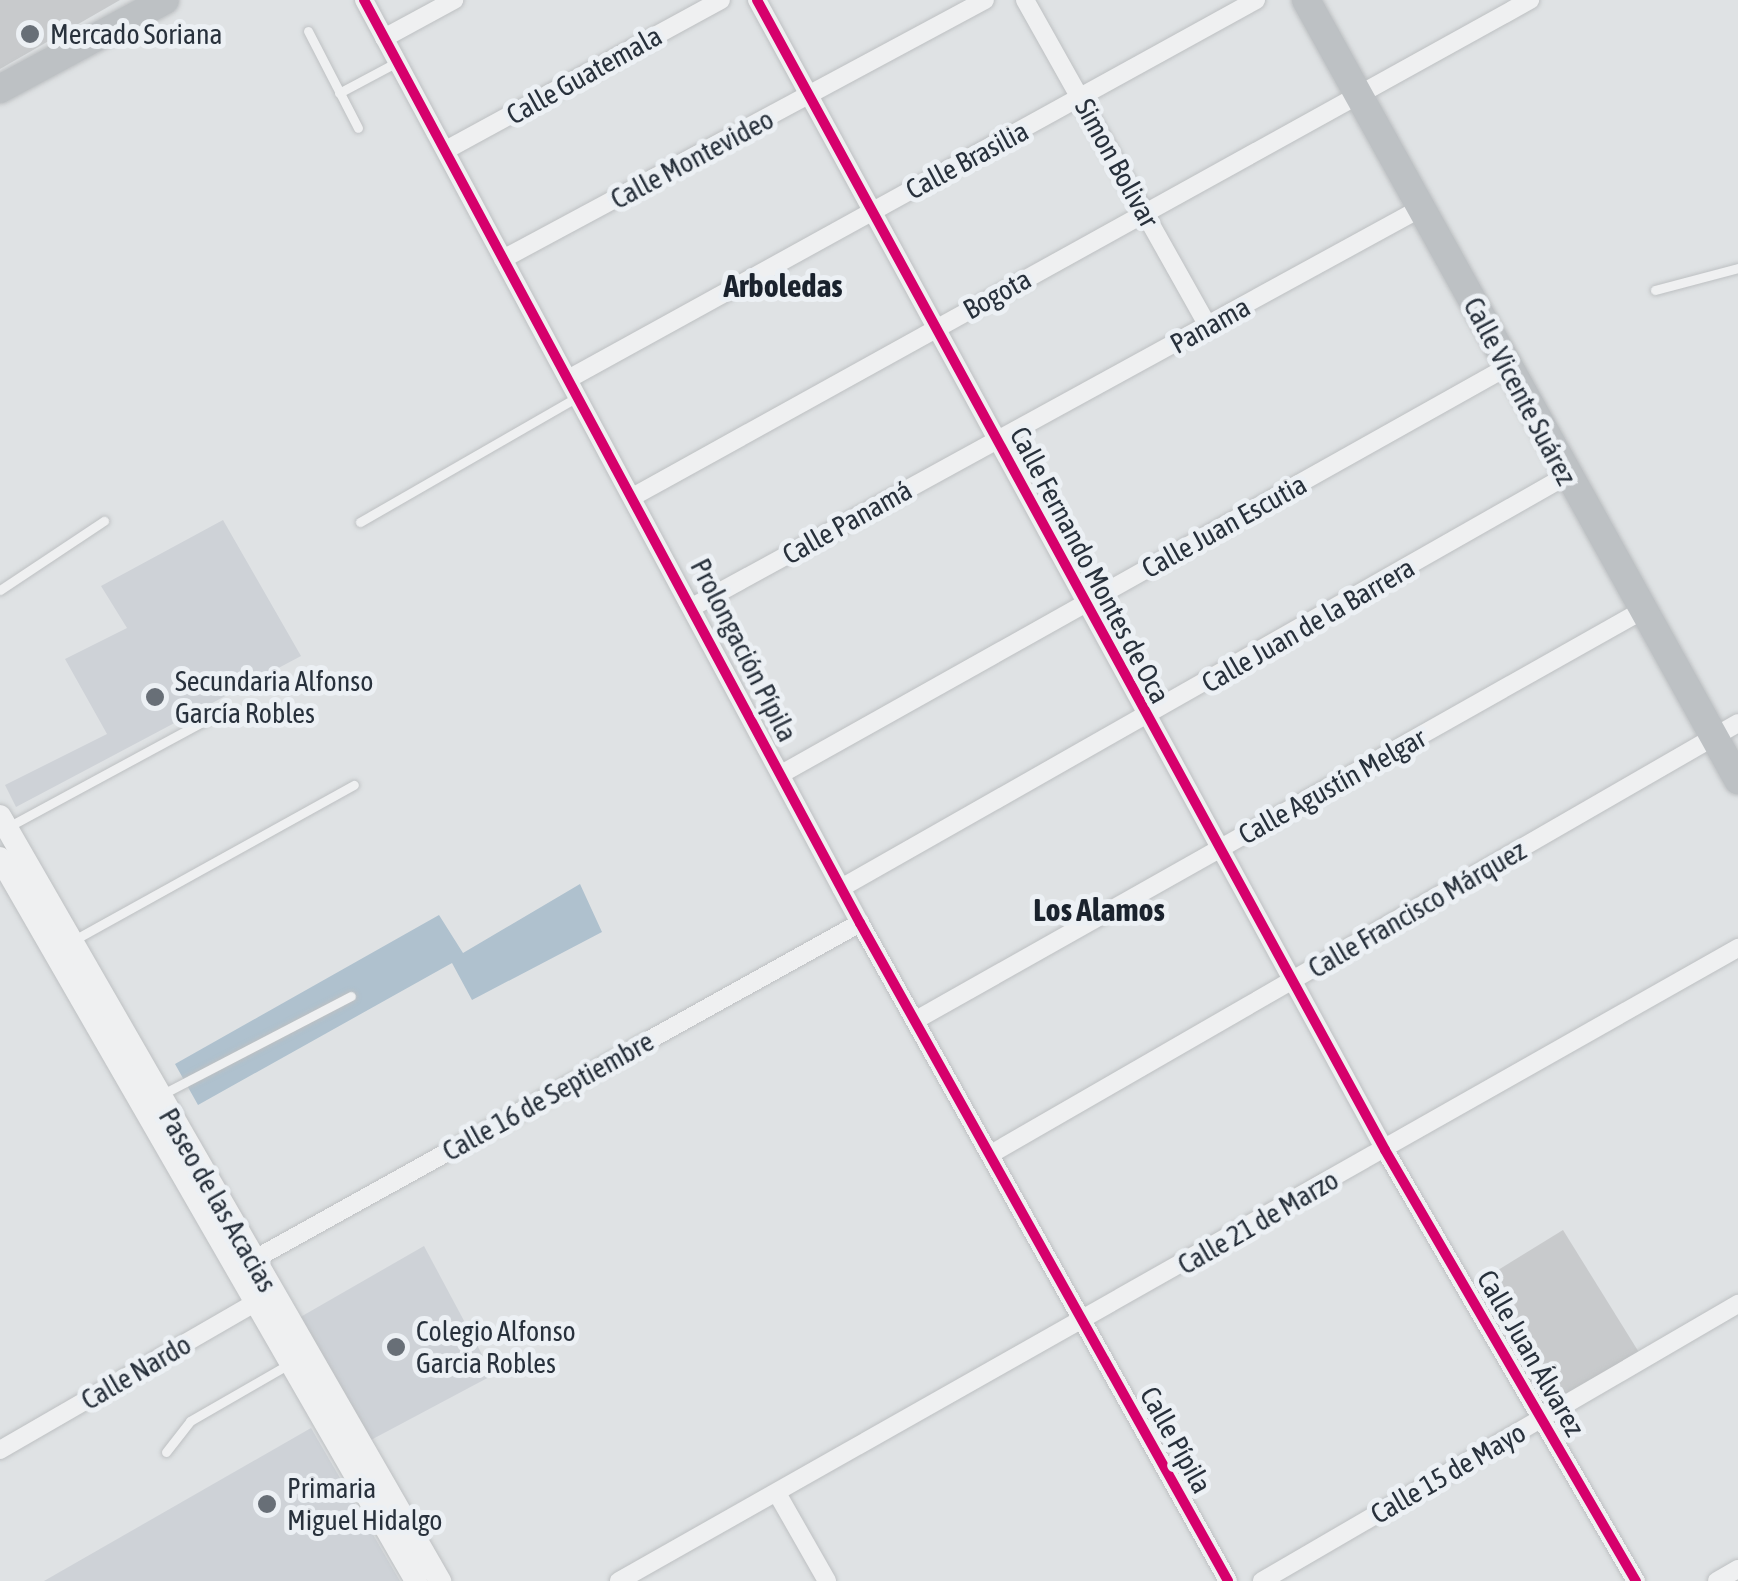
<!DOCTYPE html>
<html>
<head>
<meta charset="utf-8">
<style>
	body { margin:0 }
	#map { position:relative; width:1738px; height:1581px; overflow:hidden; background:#dfe2e4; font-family:"Asap Condensed",sans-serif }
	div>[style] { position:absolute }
	.built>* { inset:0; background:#ced2d7 }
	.water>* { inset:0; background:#afc1ce }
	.building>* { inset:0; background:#c8cacc }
	.roads { filter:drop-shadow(0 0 2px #bdc0c2) drop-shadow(0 0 2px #bdc0c2) }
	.service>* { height:9px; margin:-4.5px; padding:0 4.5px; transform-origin:4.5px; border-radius:4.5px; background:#eff0f1 }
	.minor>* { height:18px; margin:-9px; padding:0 9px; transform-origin:9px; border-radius:9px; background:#eff0f1 }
	.tertiary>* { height:22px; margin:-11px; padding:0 11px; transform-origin:11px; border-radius:11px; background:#eff0f1 }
	.secondary>* { height:28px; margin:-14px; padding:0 14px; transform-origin:14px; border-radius:14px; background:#bdc1c4 }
	.cycleway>* { height:10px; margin:-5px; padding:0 5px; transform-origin:5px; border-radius:5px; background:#d6006c }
	.dots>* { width:28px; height:28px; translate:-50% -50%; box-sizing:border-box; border:5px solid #ecf0f4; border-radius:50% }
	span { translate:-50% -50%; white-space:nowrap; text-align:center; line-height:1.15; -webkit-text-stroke:10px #ecf0f4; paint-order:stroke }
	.poi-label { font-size:28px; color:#28313c }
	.left { translate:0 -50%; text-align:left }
	.street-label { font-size:28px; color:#28313c }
	.quarter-label { font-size:32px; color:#1a222d; font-weight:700 }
</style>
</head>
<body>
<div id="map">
	<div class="built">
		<i style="clip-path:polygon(223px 520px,301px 656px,16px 807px,5px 785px,107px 734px,65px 659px,127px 628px,101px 586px)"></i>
		<i style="clip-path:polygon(424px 1246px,493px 1375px,369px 1441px,297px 1319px)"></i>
		<i style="clip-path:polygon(311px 1428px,400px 1581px,44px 1581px)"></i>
	</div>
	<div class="water">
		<i style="clip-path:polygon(580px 884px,602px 932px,472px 1000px,452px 963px,198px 1105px,175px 1064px,439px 915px,463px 953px)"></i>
	</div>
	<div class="building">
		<i style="clip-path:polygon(0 0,120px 0,0 69px)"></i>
		<i style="clip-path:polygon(1563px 1230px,1640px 1354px,1545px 1409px,1477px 1283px)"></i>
	</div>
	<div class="roads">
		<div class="service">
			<i style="left:308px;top:31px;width:109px;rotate:62.7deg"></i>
			<i style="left:339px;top:93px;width:66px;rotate:-28.1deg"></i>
			<i style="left:1655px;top:290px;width:86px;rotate:-14.8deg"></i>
			<i style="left:360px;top:522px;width:253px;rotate:-29.9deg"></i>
			<i style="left:0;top:590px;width:125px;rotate:-33.6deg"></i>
			<i style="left:8px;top:827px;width:227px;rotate:-28.4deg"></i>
			<i style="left:74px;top:940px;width:320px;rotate:-29deg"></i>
			<i style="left:161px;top:1095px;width:214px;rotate:-27.5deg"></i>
			<i style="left:166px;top:1452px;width:39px;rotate:-52deg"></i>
			<i style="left:190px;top:1421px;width:114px;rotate:-29.9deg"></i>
		</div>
		<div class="minor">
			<i style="left:364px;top:0;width:1048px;rotate:61.75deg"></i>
			<i style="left:860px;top:923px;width:754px;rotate:60.78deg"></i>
			<i style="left:757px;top:0;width:1310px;rotate:61.36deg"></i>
			<i style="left:1385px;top:1150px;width:499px;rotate:59.8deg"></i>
			<i style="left:1025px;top:0;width:374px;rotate:60.7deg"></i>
			<i style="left:384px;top:38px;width:80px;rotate:-28.5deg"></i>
			<i style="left:446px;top:150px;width:313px;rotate:-28.6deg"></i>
			<i style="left:503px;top:259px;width:547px;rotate:-28.25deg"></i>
			<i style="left:572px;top:377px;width:781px;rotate:-28.86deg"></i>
			<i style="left:636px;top:495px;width:1022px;rotate:-28.97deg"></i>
			<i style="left:696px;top:605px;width:827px;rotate:-28.7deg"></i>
			<i style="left:783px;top:773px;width:830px;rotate:-29.28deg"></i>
			<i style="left:841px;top:888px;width:834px;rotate:-29.61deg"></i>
			<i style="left:916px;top:1020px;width:835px;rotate:-29.42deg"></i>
			<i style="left:991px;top:1154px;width:862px;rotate:-29.98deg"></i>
			<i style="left:244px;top:1265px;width:705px;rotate:-29.04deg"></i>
			<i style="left:0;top:1450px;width:308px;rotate:-30deg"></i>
			<i style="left:778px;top:1495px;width:99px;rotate:60.3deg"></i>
			<i style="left:619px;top:1581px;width:1286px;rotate:-29.5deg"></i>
			<i style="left:1262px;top:1581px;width:551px;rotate:-30.2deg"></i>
			<i style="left:1717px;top:1581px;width:24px;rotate:-30deg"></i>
		</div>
		<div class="tertiary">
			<i style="left:0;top:816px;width:883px;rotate:60.09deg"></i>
			<i style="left:0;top:858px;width:834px;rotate:60.08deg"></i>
		</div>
		<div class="secondary">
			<i style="left:1306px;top:0;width:892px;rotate:61.02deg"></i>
			<i style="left:0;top:89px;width:187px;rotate:-28.3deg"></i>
		</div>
	</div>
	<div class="cycleway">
		<i style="left:364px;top:0;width:1048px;rotate:61.75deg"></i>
		<i style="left:860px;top:923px;width:754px;rotate:60.78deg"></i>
		<i style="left:757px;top:0;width:1310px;rotate:61.36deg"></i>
		<i style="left:1385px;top:1150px;width:499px;rotate:59.8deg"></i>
	</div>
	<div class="dots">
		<i style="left:30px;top:34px;background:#686f77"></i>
		<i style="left:155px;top:697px;background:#686f77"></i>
		<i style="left:396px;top:1347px;background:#686f77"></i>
		<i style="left:267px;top:1504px;background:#686f77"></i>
	</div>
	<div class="poi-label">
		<span class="left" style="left:50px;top:34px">Mercado Soriana</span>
		<span class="left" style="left:175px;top:697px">Secundaria Alfonso<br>García Robles</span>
		<span class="left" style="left:416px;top:1347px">Colegio Alfonso<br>Garcia Robles</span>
		<span class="left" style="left:287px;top:1504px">Primaria<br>Miguel Hidalgo</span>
	</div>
	<div class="street-label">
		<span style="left:584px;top:75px;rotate:-29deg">Calle Guatemala</span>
		<span style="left:692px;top:159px;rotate:-28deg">Calle Montevideo</span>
		<span style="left:967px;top:160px;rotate:-28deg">Calle Brasilia</span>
		<span style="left:1117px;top:163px;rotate:61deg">Simon Bolivar</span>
		<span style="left:997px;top:294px;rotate:-29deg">Bogota</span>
		<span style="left:1210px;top:325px;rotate:-29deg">Panama</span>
		<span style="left:1520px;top:391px;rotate:62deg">Calle Vicente Suárez</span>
		<span style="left:847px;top:522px;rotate:-29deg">Calle Panamá</span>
		<span style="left:1224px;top:526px;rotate:-29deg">Calle Juan Escutia</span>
		<span style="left:1090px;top:565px;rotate:62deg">Calle Fernando Montes de Oca</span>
		<span style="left:1308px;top:625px;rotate:-30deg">Calle Juan de la Barrera</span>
		<span style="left:744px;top:650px;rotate:63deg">Prolongación Pípila</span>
		<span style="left:1332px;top:786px;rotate:-29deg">Calle Agustín Melgar</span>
		<span style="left:1417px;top:909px;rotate:-30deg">Calle Francisco Márquez</span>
		<span style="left:548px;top:1096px;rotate:-29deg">Calle 16 de Septiembre</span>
		<span style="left:218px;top:1200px;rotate:60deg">Paseo de las Acacias</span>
		<span style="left:1258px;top:1222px;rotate:-30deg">Calle 21 de Marzo</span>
		<span style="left:1531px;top:1353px;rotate:60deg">Calle Juan Álvarez</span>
		<span style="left:136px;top:1372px;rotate:-30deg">Calle Nardo</span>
		<span style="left:1176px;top:1440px;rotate:61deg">Calle Pípila</span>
		<span style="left:1448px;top:1473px;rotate:-30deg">Calle 15 de Mayo</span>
	</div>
	<div class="quarter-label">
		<span style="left:783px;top:286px">Arboledas</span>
		<span style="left:1099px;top:910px">Los Alamos</span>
	</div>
</div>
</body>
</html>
